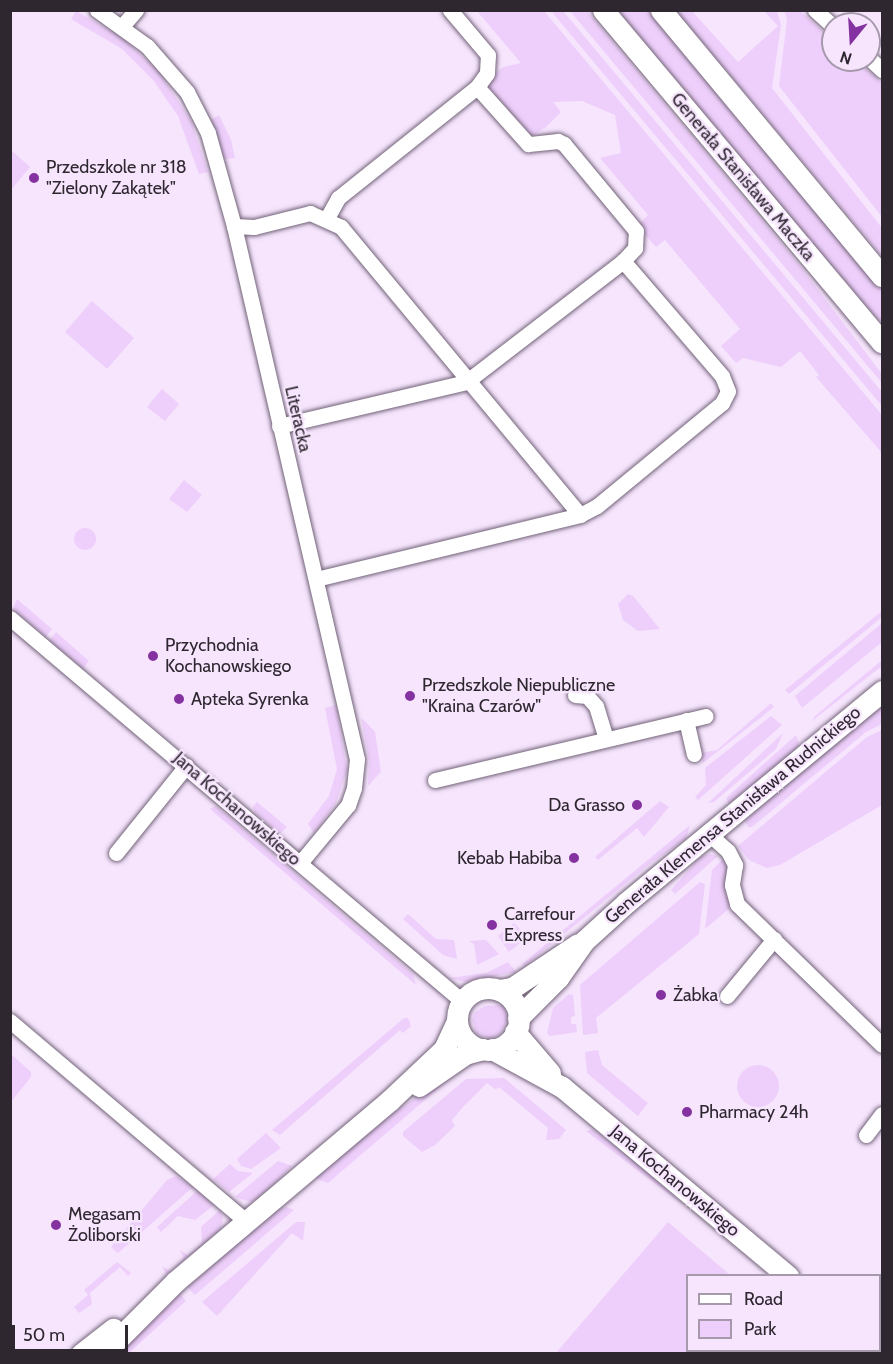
<!DOCTYPE html>
<html>
<head>
<meta charset="utf-8">
<style>
	body { margin:0 }
	#map { position:relative; width:893px; height:1364px; overflow:hidden; background:#f6e5fd; font-family:Cabin,sans-serif }
	div>[style] { position:absolute }
	.green>* { inset:0; background:#eecffb }
	.round { border-radius:50% }
	.roads { filter:drop-shadow(0 0 2px #726378) drop-shadow(0 0 2px #726378) }
	.street>* { height:15px; margin:-7.5px; padding:0 7.5px; transform-origin:7.5px; border-radius:7.5px; background:#fff }
	.secondary>* { height:21px; margin:-10.5px; padding:0 10.5px; transform-origin:10.5px; border-radius:10.5px; background:#fff }
	.secondary>.ring { margin:-10.5px; padding:0; box-sizing:content-box; background:none; border:21px solid #fff; border-radius:50% }
	.dots>* { width:16px; height:16px; translate:-50% -50%; box-sizing:border-box; border:3px solid #f6e5fd; border-radius:50% }
	span { translate:-50% -50%; white-space:nowrap; text-align:center; line-height:1.15; -webkit-text-stroke:4.5px #f6e5fd; paint-order:stroke }
	.poi-label { font-size:18px; color:#2e2730 }
	.left { translate:0 -50%; text-align:left }
	.right { translate:-100% -50%; text-align:right }
	.street-label { font-size:18px; color:#2e2730 }
	.frame { position:absolute; inset:0; border:12px solid #2e2730; pointer-events:none }
	.legend { position:absolute; left:686px; top:1274px; width:195px; height:78px; box-sizing:border-box; background:#f6e5fd; border:2px solid #a699ab; margin:0; padding:8px 10px; list-style:none; font-size:18px; color:#2e2730 }
	.legend li { display:flex; align-items:center; gap:12px; height:30px }
	.legend b { width:30px; border:2px solid #a699ab }
	.north { position:absolute; left:821px; top:12px; width:60px; height:60px; box-sizing:border-box; background:#f6e5fd; border:2px solid #a699ab; border-radius:50%; rotate:198deg; font-size:16px; font-weight:700; line-height:24px; text-align:center; color:#2e2730 }
	.north::after { content:''; display:block; margin:auto; width:21px; height:27px; background:#8532a1; clip-path:polygon(50% 0,100% 100%,50% 72%,0 100%) }
	.scale { position:absolute; left:12px; top:1325px; width:116px; height:27px; box-sizing:border-box; border:3px solid #2e2730; border-top:0; padding-left:8px; font-size:18px; line-height:21px; white-space:nowrap; color:#2e2730; -webkit-text-stroke:4px #f6e5fd; paint-order:stroke }
</style>
</head>
<body>
<div id="map">
	<div class="green">
		<i style="clip-path:polygon(784px 10px,800px 11px,833px 40px,833px 60px,856px 60px,882px 83px,882px 217px,779px 86px,787px 20px)"></i>
		<i style="clip-path:polygon(76px 11px,123px 38px,159px 72px,191px 121px,208px 172px,199px 174px,178px 116px,153px 80px,122px 49px,71px 19px)"></i>
		<i style="clip-path:polygon(477px 11px,544px 11px,882px 415px,882px 453px,816px 377px,819px 375px,800px 351px,781px 367px,743px 358px,736px 363px,721px 346px,740px 329px,665px 240px,656px 247px,637px 226px,648px 215px,600px 158px,621px 153px,615px 115px,582px 101px,553px 102px,561px 112px,546px 127px,534px 135px,526px 133px,488px 86px,491px 77px,503px 67px,521px 63px)"></i>
		<i style="clip-path:polygon(551px 11px,563px 11px,882px 392px,882px 406px)"></i>
		<i style="clip-path:polygon(570px 11px,587px 11px,797px 262px,882px 374px,882px 383px)"></i>
		<i style="clip-path:polygon(614px 11px,648px 11px,882px 289px,882px 323px,835px 274px)"></i>
		<i style="clip-path:polygon(676px 11px,692px 11px,738px 62px,778px 26px,764px 11px,777px 11px,781px 25px,772px 88px,882px 228px,882px 256px)"></i>
		<i style="clip-path:polygon(219px 115px,231px 140px,235px 158px,224px 159px,211px 120px)"></i>
		<i style="clip-path:polygon(11px 150px,30px 167px,11px 190px)"></i>
		<i style="clip-path:polygon(92px 301px,134px 338px,107px 369px,65px 332px)"></i>
		<i style="clip-path:polygon(162px 389px,179px 404px,165px 421px,147px 407px)"></i>
		<i style="clip-path:polygon(184px 480px,202px 495px,187px 512px,169px 499px)"></i>
		<i class="round" style="left:74px;top:528px;width:22px;height:22px"></i>
		<i style="clip-path:polygon(628px 594px,633px 596px,660px 629px,638px 631px,623px 620px,618px 604px)"></i>
		<i style="clip-path:polygon(17px 599px,52px 629px,46px 637px,13px 609px)"></i>
		<i style="clip-path:polygon(882px 611px,882px 617px,789px 694px,785px 690px)"></i>
		<i style="clip-path:polygon(882px 623px,882px 642px,802px 708px,795px 696px)"></i>
		<i style="clip-path:polygon(56px 632px,89px 661px,83px 669px,49px 641px)"></i>
		<i style="clip-path:polygon(882px 660px,882px 666px,812px 721px,815px 716px)"></i>
		<i style="clip-path:polygon(771px 703px,774px 707px,703px 763px,701px 753px,717px 750px)"></i>
		<i style="clip-path:polygon(882px 704px,882px 724px,866px 732px,752px 827px,748px 827px,745px 821px,767px 800px)"></i>
		<i style="clip-path:polygon(336px 705px,347px 770px,336px 803px,314px 833px,308px 824px,329px 796px,337px 769px,325px 708px)"></i>
		<i style="clip-path:polygon(771px 716px,782px 725px,698px 800px,695px 797px,706px 785px,705px 768px)"></i>
		<i style="clip-path:polygon(361px 717px,375px 732px,381px 772px,368px 786px,369px 760px)"></i>
		<i style="clip-path:polygon(882px 730px,882px 805px,780px 865px,767px 868px,749px 860px,738px 846px,867px 737px)"></i>
		<i style="clip-path:polygon(783px 733px,776px 749px,714px 802px,708px 803px)"></i>
		<i style="clip-path:polygon(796px 735px,799px 743px,795px 752px,729px 804px,726px 798px)"></i>
		<i style="clip-path:polygon(660px 801px,669px 807px,644px 837px,637px 828px,598px 860px,595px 857px)"></i>
		<i style="clip-path:polygon(257px 802px,287px 827px,280px 834px,255px 813px,253px 807px)"></i>
		<i style="clip-path:polygon(216px 806px,413px 974px,416px 985px,210px 809px)"></i>
		<i style="clip-path:polygon(690px 825px,686px 839px,651px 863px,525px 966px,522px 964px)"></i>
		<i style="clip-path:polygon(709px 854px,718px 856px,675px 894px,671px 890px,700px 857px)"></i>
		<i style="clip-path:polygon(723px 859px,729px 867px,726px 892px,731px 907px,705px 929px,712px 870px)"></i>
		<i style="clip-path:polygon(700px 882px,705px 884px,699px 934px,596px 1018px,598px 1033px,583px 1035px,580px 985px)"></i>
		<i style="clip-path:polygon(408px 914px,436px 939px,454px 940px,457px 959px,443px 955px,403px 919px)"></i>
		<i style="clip-path:polygon(514px 923px,527px 937px,509px 952px,498px 936px)"></i>
		<i style="clip-path:polygon(486px 940px,499px 954px,477px 965px,474px 944px,469px 941px)"></i>
		<i style="clip-path:polygon(508px 962px,516px 972px,466px 982px,449px 978px,486px 973px)"></i>
		<i style="clip-path:polygon(569px 994px,573px 995px,575px 1016px,571px 1017px,571px 1024px,576px 1024px,577px 1032px,550px 1036px,547px 1033px,553px 1008px)"></i>
		<i style="clip-path:polygon(504px 1005px,508px 1019px,501px 1033px,491px 1039px,476px 1034px,472px 1020px,475px 1012px,485px 1006px)"></i>
		<i style="clip-path:polygon(404px 1018px,408px 1018px,411px 1026px,403px 1033px,400px 1030px,280px 1135px,272px 1130px)"></i>
		<i style="clip-path:polygon(598px 1050px,602px 1065px,648px 1103px,638px 1116px,587px 1073px,585px 1052px)"></i>
		<i style="clip-path:polygon(11px 1054px,31px 1072px,31px 1077px,11px 1102px)"></i>
		<i class="round" style="left:737px;top:1065px;width:42px;height:42px"></i>
		<i style="clip-path:polygon(451px 1073px,453px 1076px,328px 1183px,315px 1178px,396px 1111px)"></i>
		<i style="clip-path:polygon(504px 1078px,566px 1130px,559px 1139px,546px 1140px,548px 1128px,499px 1087px,496px 1090px,487px 1083px,463px 1107px,452px 1120px,455px 1126px,435px 1145px,422px 1152px,403px 1136px,403px 1132px,466px 1079px)"></i>
		<i style="clip-path:polygon(592px 1129px,636px 1160px,683px 1205px,586px 1131px)"></i>
		<i style="clip-path:polygon(266px 1133px,281px 1148px,251px 1169px,241px 1166px,237px 1159px)"></i>
		<i style="clip-path:polygon(278px 1161px,292px 1166px,261px 1197px,251px 1202px,235px 1197px)"></i>
		<i style="clip-path:polygon(230px 1164px,238px 1171px,253px 1173px,229px 1192px,213px 1179px)"></i>
		<i style="clip-path:polygon(176px 1176px,193px 1187px,118px 1253px,111px 1247px,167px 1180px)"></i>
		<i style="clip-path:polygon(197px 1191px,214px 1205px,195px 1220px,178px 1216px,161px 1232px,157px 1227px)"></i>
		<i style="clip-path:polygon(287px 1207px,294px 1210px,195px 1295px,186px 1286px,277px 1209px)"></i>
		<i style="clip-path:polygon(220px 1210px,223px 1218px,220px 1231px,159px 1280px,166px 1274px,162px 1266px,170px 1271px,184px 1258px,180px 1250px,188px 1255px,202px 1243px,201px 1227px)"></i>
		<i style="clip-path:polygon(296px 1222px,305px 1222px,303px 1241px,292px 1233px,217px 1316px,202px 1302px)"></i>
		<i style="clip-path:polygon(668px 1222px,730px 1275px,688px 1276px,688px 1350px,823px 1353px,556px 1353px)"></i>
		<i style="clip-path:polygon(117px 1262px,131px 1273px,128px 1276px,120px 1267px,90px 1293px,92px 1304px,79px 1313px,74px 1307px,88px 1295px,84px 1290px)"></i>
		<i style="clip-path:polygon(179px 1292px,186px 1301px,129px 1353px,118px 1353px)"></i>
	</div>
	<div class="roads">
		<div class="street">
			<i style="left:97px;top:10px;width:62px;rotate:35.8deg"></i>
			<i style="left:147px;top:46px;width:61px;rotate:49deg"></i>
			<i style="left:187px;top:92px;width:46px;rotate:62.9deg"></i>
			<i style="left:208px;top:133px;width:97px;rotate:74.4deg"></i>
			<i style="left:234px;top:226px;width:547px;rotate:77.01deg"></i>
			<i style="left:357px;top:759px;width:29px;rotate:96deg"></i>
			<i style="left:354px;top:788px;width:18px;rotate:109deg"></i>
			<i style="left:348px;top:805px;width:75px;rotate:129.6deg"></i>
			<i style="left:815px;top:10px;width:24px;rotate:42deg"></i>
			<i style="left:123px;top:25px;width:20px;rotate:-49deg"></i>
			<i style="left:869px;top:58px;width:18px;rotate:43deg"></i>
			<i style="left:327px;top:218px;width:23px;rotate:-61deg"></i>
			<i style="left:338px;top:198px;width:178px;rotate:-38.6deg"></i>
			<i style="left:477px;top:87px;width:17px;rotate:-54deg"></i>
			<i style="left:487px;top:73px;width:18px;rotate:-87deg"></i>
			<i style="left:488px;top:55px;width:59px;rotate:-130.2deg"></i>
			<i style="left:234px;top:226px;width:20px;rotate:3deg"></i>
			<i style="left:254px;top:227px;width:58px;rotate:-14deg"></i>
			<i style="left:310px;top:213px;width:34px;rotate:24deg"></i>
			<i style="left:341px;top:227px;width:374px;rotate:50.3deg"></i>
			<i style="left:279px;top:426px;width:192px;rotate:-13.2deg"></i>
			<i style="left:466px;top:382px;width:198px;rotate:-37.6deg"></i>
			<i style="left:623px;top:261px;width:18px;rotate:-47deg"></i>
			<i style="left:635px;top:248px;width:17px;rotate:-87deg"></i>
			<i style="left:636px;top:231px;width:113px;rotate:-129.6deg"></i>
			<i style="left:564px;top:144px;width:7px;rotate:-153deg"></i>
			<i style="left:558px;top:141px;width:30px;rotate:174deg"></i>
			<i style="left:528px;top:144px;width:76px;rotate:-131.8deg"></i>
			<i style="left:316px;top:579px;width:272px;rotate:-13.6deg"></i>
			<i style="left:580px;top:515px;width:19px;rotate:-28deg"></i>
			<i style="left:597px;top:506px;width:162px;rotate:-39.5deg"></i>
			<i style="left:722px;top:403px;width:13px;rotate:-63deg"></i>
			<i style="left:728px;top:391px;width:16px;rotate:-112deg"></i>
			<i style="left:722px;top:376px;width:152px;rotate:-130.7deg"></i>
			<i style="left:10px;top:618px;width:592px;rotate:40.28deg"></i>
			<i style="left:575px;top:695px;width:12px;rotate:5deg"></i>
			<i style="left:587px;top:696px;width:13px;rotate:48deg"></i>
			<i style="left:596px;top:706px;width:34px;rotate:73deg"></i>
			<i style="left:686px;top:720px;width:35px;rotate:77deg"></i>
			<i style="left:435px;top:780px;width:278px;rotate:-13.3deg"></i>
			<i style="left:709px;top:834px;width:25px;rotate:42deg"></i>
			<i style="left:728px;top:851px;width:16px;rotate:63deg"></i>
			<i style="left:735px;top:865px;width:20px;rotate:99deg"></i>
			<i style="left:732px;top:885px;width:20px;rotate:75deg"></i>
			<i style="left:737px;top:904px;width:202px;rotate:44.2deg"></i>
			<i style="left:116px;top:853px;width:112px;rotate:-51.2deg"></i>
			<i style="left:727px;top:996px;width:74px;rotate:-50.5deg"></i>
			<i style="left:10px;top:1021px;width:309px;rotate:40.3deg"></i>
			<i style="left:866px;top:1135px;width:26px;rotate:-53deg"></i>
		</div>
		<div class="secondary">
			<i style="left:603px;top:10px;width:434px;rotate:50deg"></i>
			<i style="left:661px;top:10px;width:346px;rotate:50.3deg"></i>
			<i class="ring" style="left:457px;top:988px;width:41px;height:41px"></i>
			<i style="left:499px;top:990px;width:13px;rotate:-9deg"></i>
			<i style="left:512px;top:988px;width:79px;rotate:-33.7deg"></i>
			<i style="left:518px;top:1018px;width:57px;rotate:-45deg"></i>
			<i style="left:558px;top:978px;width:45px;rotate:-54.9deg"></i>
			<i style="left:584px;top:941px;width:58px;rotate:-42.2deg"></i>
			<i style="left:627px;top:902px;width:331px;rotate:-39.6deg"></i>
			<i style="left:515px;top:1032px;width:54px;rotate:49.5deg"></i>
			<i style="left:492px;top:1049px;width:80px;rotate:28.5deg"></i>
			<i style="left:562px;top:1087px;width:295px;rotate:39.9deg"></i>
			<i style="left:419px;top:1086px;width:56px;rotate:-34.8deg"></i>
			<i style="left:465px;top:1054px;width:18px;rotate:-16deg"></i>
			<i style="left:877px;top:1350px;width:6px;rotate:45deg"></i>
			<i style="left:81px;top:1354px;width:41px;rotate:-38deg"></i>
			<i style="left:103px;top:1354px;width:103px;rotate:-45deg"></i>
			<i style="left:176px;top:1281px;width:279px;rotate:-40.2deg"></i>
			<i style="left:389px;top:1101px;width:76px;rotate:-43.4deg"></i>
			<i style="left:444px;top:1049px;width:31px;rotate:-65deg"></i>
		</div>
	</div>
	<div class="dots">
		<i style="left:34px;top:178px;background:#8532a1"></i>
		<i style="left:153px;top:656px;background:#8532a1"></i>
		<i style="left:410px;top:696px;background:#8532a1"></i>
		<i style="left:179px;top:699px;background:#8532a1"></i>
		<i style="left:637px;top:805px;background:#8532a1"></i>
		<i style="left:574px;top:858px;background:#8532a1"></i>
		<i style="left:492px;top:925px;background:#8532a1"></i>
		<i style="left:661px;top:995px;background:#8532a1"></i>
		<i style="left:687px;top:1112px;background:#8532a1"></i>
		<i style="left:56px;top:1225px;background:#8532a1"></i>
	</div>
	<div class="poi-label">
		<span class="left" style="left:46px;top:178px">Przedszkole nr 318<br>"Zielony Zakątek"</span>
		<span class="left" style="left:165px;top:656px">Przychodnia<br>Kochanowskiego</span>
		<span class="left" style="left:422px;top:696px">Przedszkole Niepubliczne<br>"Kraina Czarów"</span>
		<span class="left" style="left:191px;top:699px">Apteka Syrenka</span>
		<span class="right" style="left:625px;top:805px">Da Grasso</span>
		<span class="right" style="left:562px;top:858px">Kebab Habiba</span>
		<span class="left" style="left:504px;top:925px">Carrefour<br>Express</span>
		<span class="left" style="left:673px;top:995px">Żabka</span>
		<span class="left" style="left:699px;top:1112px">Pharmacy 24h</span>
		<span class="left" style="left:68px;top:1225px">Megasam<br>Żoliborski</span>
	</div>
	<div class="street-label">
		<span style="left:743px;top:177px;rotate:50deg">Generała Stanisława Maczka</span>
		<span style="left:298px;top:419px;rotate:77deg">Literacka</span>
		<span style="left:237px;top:809px;rotate:41deg">Jana Kochanowskiego</span>
		<span style="left:733px;top:815px;rotate:-40deg">Generała Klemensa Stanisława Rudnickiego</span>
		<span style="left:675px;top:1181px;rotate:40deg">Jana Kochanowskiego</span>
	</div>
	<div class="frame"></div>
	<ul class="legend">
	<li><b style="height:8px;background:#fff"></b>Road</li>
	<li><b style="height:16px;background:#eecffb"></b>Park</li>
	</ul>
	<div class="north">N</div>
	<div class="scale">50 m</div>
</div>
</body>
</html>
